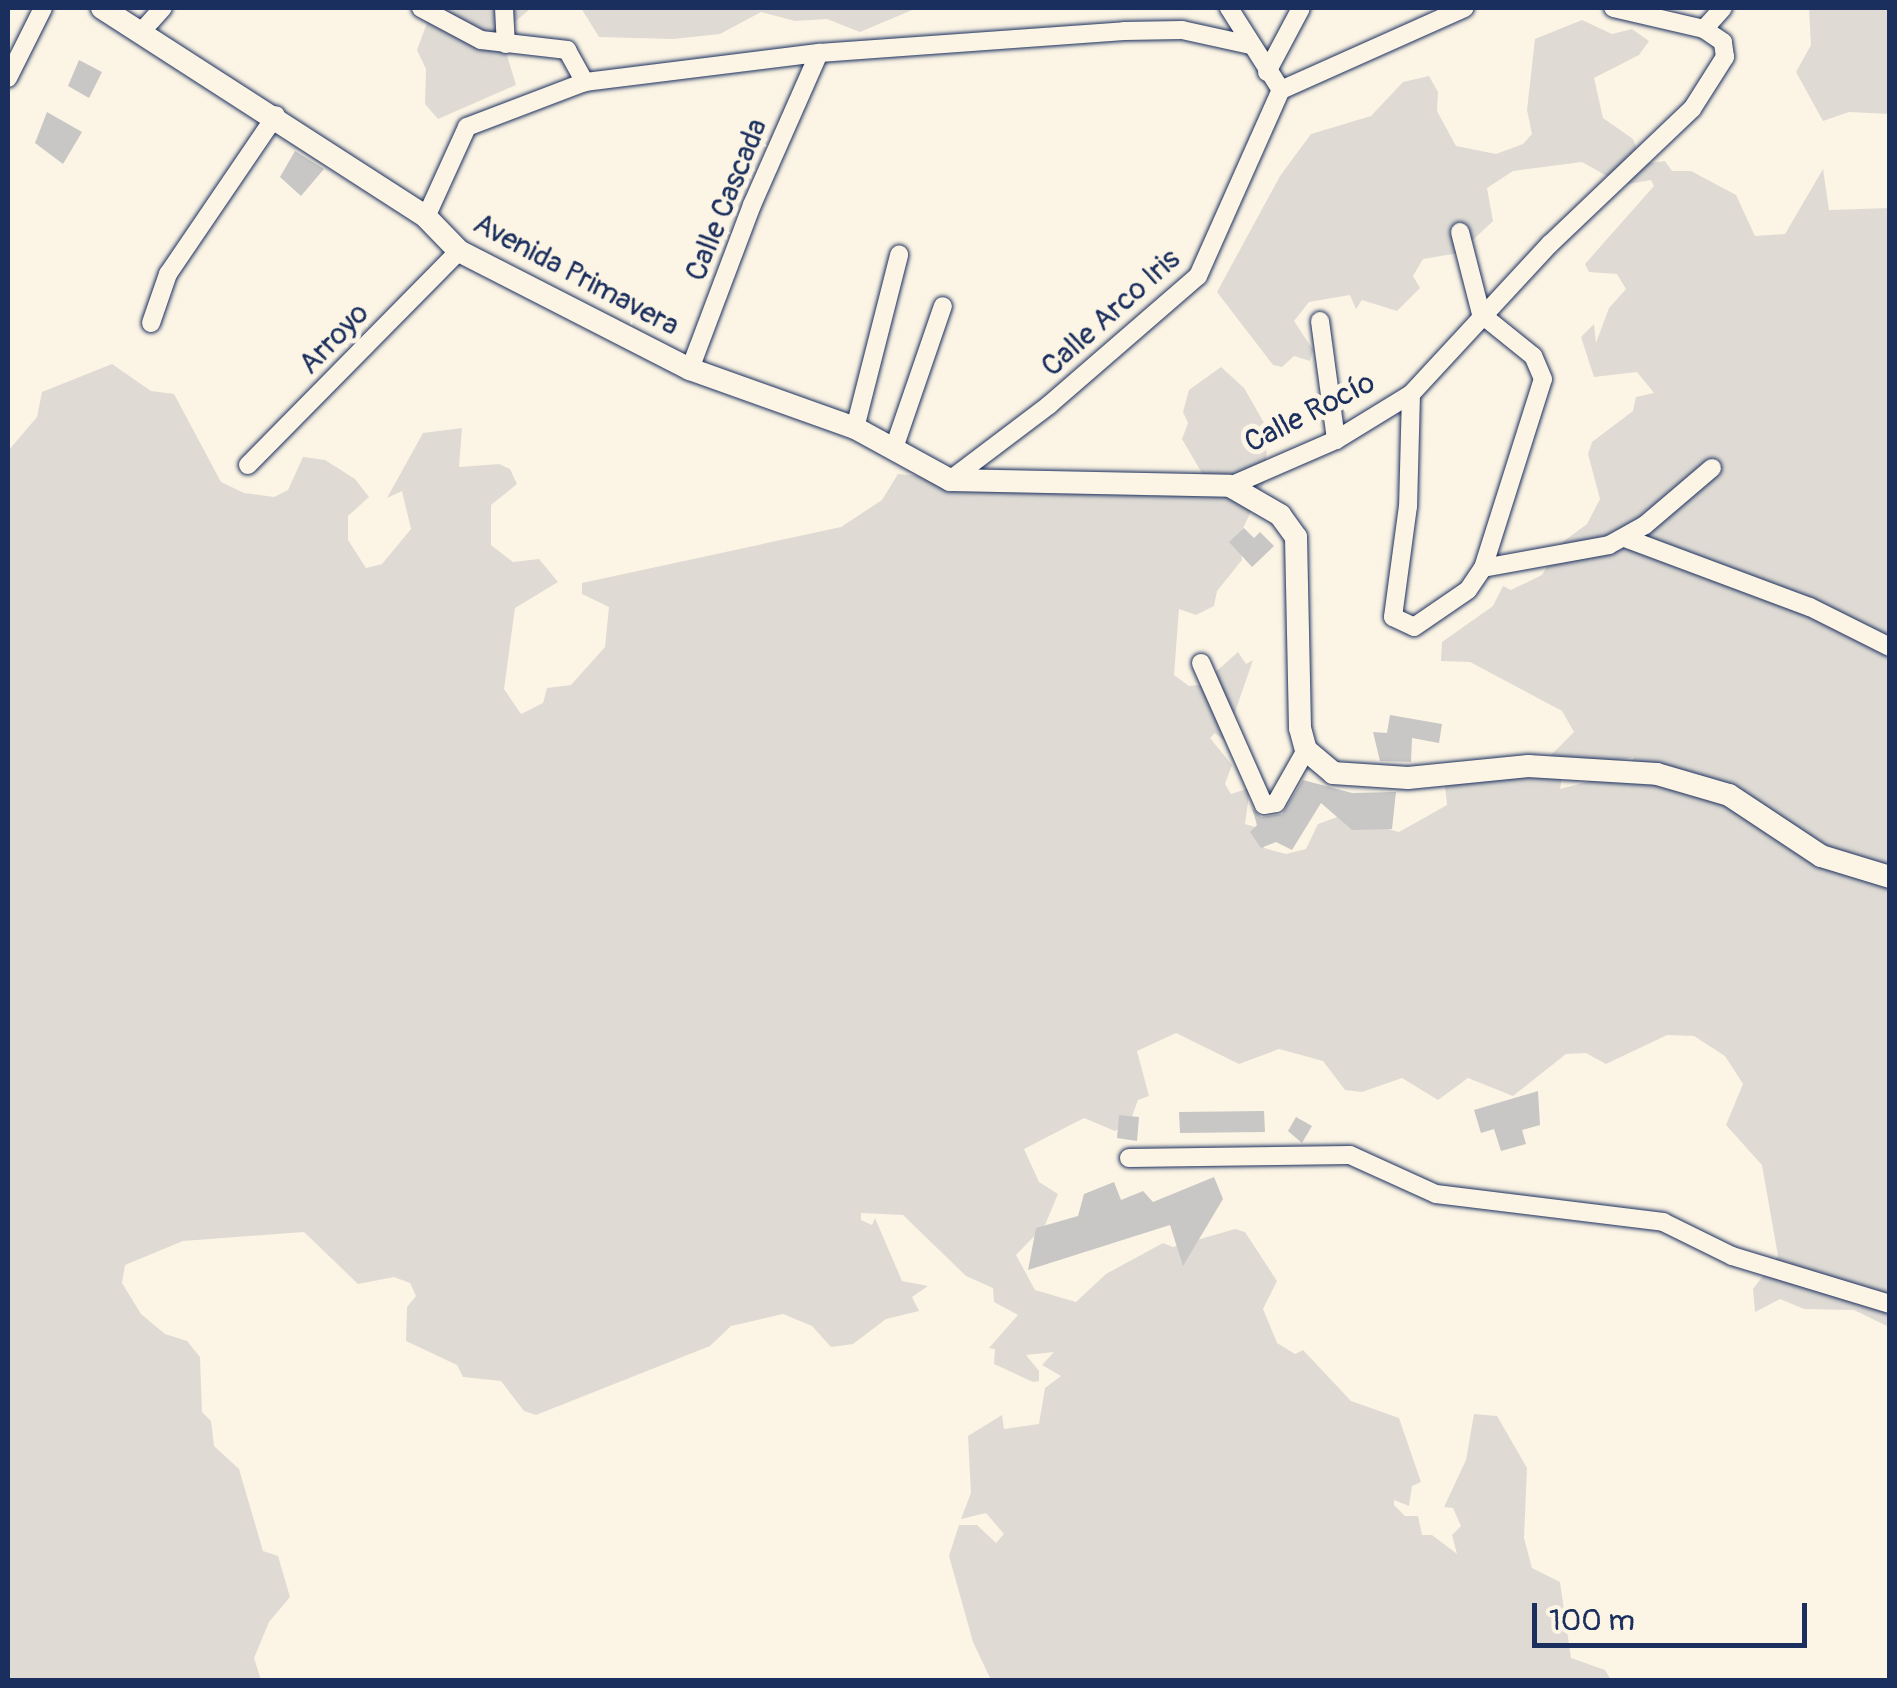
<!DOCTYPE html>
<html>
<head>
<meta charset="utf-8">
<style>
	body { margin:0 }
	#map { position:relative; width:1897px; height:1688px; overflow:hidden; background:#fcf5e5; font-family:Pangolin,sans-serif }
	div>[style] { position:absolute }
	.green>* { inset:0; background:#dfdbd4 }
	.building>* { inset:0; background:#c8c7c6 }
	.roads { filter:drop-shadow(0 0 2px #1b2f5e) drop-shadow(0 0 2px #1b2f5e) }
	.minor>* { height:18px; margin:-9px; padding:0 9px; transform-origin:9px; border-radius:9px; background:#fcf5e5 }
	.tertiary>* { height:22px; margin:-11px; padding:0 11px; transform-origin:11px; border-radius:11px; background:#fcf5e5 }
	span { translate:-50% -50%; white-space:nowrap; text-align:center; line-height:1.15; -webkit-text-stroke:10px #fcf5e5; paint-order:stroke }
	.street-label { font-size:30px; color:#1b2f5e }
	.frame { position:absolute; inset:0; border:10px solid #1b2f5e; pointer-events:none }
	.scale { position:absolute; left:1532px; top:1603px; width:275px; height:45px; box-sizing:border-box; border:5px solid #1b2f5e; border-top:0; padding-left:12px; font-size:30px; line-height:35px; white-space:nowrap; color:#1b2f5e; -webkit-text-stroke:8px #fcf5e5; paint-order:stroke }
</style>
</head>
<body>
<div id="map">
	<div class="green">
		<i style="clip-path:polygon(415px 8px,531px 8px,509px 27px,506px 52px,516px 85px,438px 119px,425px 104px,426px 69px,417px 50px,427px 23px)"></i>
		<i style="clip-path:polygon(581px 8px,917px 8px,860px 32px,827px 19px,795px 21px,761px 12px,720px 34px,673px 39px,599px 37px)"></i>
		<i style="clip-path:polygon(1809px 8px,1889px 8px,1889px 114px,1849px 112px,1823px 121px,1796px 72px,1811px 45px)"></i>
		<i style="clip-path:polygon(1582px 20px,1612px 34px,1632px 29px,1649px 41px,1639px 55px,1594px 78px,1603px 118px,1633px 139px,1643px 164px,1665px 161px,1672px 171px,1691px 171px,1736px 195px,1755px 236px,1785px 234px,1823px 169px,1829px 210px,1889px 208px,1889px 1327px,1854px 1310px,1804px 1309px,1780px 1299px,1755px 1312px,1753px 1289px,1778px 1256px,1762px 1165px,1726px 1125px,1743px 1084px,1725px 1056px,1694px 1036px,1667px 1035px,1606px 1064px,1586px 1053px,1566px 1054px,1513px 1096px,1468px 1078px,1438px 1100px,1402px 1078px,1362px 1092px,1345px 1090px,1323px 1061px,1279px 1049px,1239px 1064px,1176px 1033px,1137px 1051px,1149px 1096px,1138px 1100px,1130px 1122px,1115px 1131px,1084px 1118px,1024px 1149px,1039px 1182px,1058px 1194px,1045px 1225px,1016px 1255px,1035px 1290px,1076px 1302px,1106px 1274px,1163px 1243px,1173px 1247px,1235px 1229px,1245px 1232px,1277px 1281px,1263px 1309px,1277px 1343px,1295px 1354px,1303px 1350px,1351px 1401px,1399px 1418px,1421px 1482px,1412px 1486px,1409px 1506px,1394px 1500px,1394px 1505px,1405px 1516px,1418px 1516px,1422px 1535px,1432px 1535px,1457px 1554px,1452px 1535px,1461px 1526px,1453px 1508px,1444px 1507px,1466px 1460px,1474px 1414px,1497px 1416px,1527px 1468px,1524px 1538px,1532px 1568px,1560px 1582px,1571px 1658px,1605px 1670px,1611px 1680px,991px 1680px,973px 1642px,949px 1556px,959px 1525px,977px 1525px,996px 1543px,1004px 1534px,986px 1513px,961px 1519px,971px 1493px,968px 1436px,1002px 1415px,1004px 1429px,1039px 1424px,1045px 1388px,1061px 1376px,1042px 1365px,1054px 1352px,1026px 1355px,1039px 1371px,1039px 1381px,1033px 1382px,994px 1364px,995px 1349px,989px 1348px,1018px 1315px,994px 1302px,993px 1288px,966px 1276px,903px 1215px,861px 1213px,861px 1220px,872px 1225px,875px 1218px,902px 1281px,928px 1286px,912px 1297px,919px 1311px,886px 1319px,853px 1344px,831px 1347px,812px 1326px,783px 1314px,731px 1326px,710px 1346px,536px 1415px,524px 1411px,501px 1381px,463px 1377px,457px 1365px,406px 1341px,407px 1307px,416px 1296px,410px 1283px,394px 1277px,358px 1284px,304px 1232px,183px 1241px,125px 1265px,122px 1283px,141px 1314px,165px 1334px,187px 1341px,200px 1357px,202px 1412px,211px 1421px,214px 1446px,239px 1469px,263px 1551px,278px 1556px,290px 1597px,269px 1622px,254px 1658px,261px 1680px,8px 1680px,8px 451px,37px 417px,42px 392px,112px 364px,151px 391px,174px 394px,221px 482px,244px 493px,274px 497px,288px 490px,303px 457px,325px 460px,355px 479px,369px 497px,348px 516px,348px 540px,366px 568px,382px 564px,411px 529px,402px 491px,387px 498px,423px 433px,462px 428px,459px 467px,499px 464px,510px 469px,517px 484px,491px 505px,491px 545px,513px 562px,539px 559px,558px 582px,515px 608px,504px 689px,521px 714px,543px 703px,547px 688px,571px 685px,605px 647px,609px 607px,582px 594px,582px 583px,841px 527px,882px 500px,898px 474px,1152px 496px,1203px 475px,1182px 439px,1188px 423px,1183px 412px,1189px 390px,1221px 367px,1244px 388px,1267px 428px,1266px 479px,1239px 537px,1242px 560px,1217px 591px,1214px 606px,1196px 615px,1179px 609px,1174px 675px,1189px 686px,1201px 685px,1238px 652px,1246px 664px,1253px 660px,1225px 741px,1215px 733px,1210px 738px,1232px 765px,1225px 784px,1231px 794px,1250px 788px,1245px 824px,1265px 830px,1264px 848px,1286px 854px,1306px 849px,1318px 824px,1340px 816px,1399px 832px,1447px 805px,1445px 785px,1564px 769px,1560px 789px,1628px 771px,1634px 757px,1589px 767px,1549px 757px,1574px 732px,1562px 711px,1470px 662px,1441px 661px,1442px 642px,1493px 606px,1503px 586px,1511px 590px,1542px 575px,1560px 544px,1587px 524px,1600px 499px,1588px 454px,1592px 442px,1633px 411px,1636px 397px,1654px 393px,1637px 372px,1594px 377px,1581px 337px,1594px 324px,1596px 343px,1609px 308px,1626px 289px,1617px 274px,1589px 272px,1585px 264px,1654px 186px,1651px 180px,1623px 185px,1582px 162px,1513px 171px,1487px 188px,1493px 221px,1459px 253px,1423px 259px,1413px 276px,1420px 288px,1397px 311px,1362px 300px,1356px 309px,1350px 295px,1309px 302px,1294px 321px,1313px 350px,1310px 361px,1294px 356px,1282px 367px,1273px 365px,1217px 292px,1280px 176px,1311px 134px,1371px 116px,1403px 82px,1429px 76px,1438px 92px,1437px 111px,1456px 146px,1496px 154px,1523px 144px,1532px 134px,1527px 110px,1535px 39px)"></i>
	</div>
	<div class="building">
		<i style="clip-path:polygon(79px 60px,102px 72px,89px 98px,68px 86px)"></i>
		<i style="clip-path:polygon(47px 112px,82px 132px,63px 164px,35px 143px)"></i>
		<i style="clip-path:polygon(295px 151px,324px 169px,301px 196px,280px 177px)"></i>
		<i style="clip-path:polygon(1244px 528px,1254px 538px,1260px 532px,1274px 546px,1252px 567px,1229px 542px)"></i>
		<i style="clip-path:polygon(1390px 715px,1442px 724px,1439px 743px,1412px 738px,1411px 762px,1380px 761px,1373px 732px,1387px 733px)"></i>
		<i style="clip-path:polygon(1303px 780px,1352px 793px,1396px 792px,1392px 829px,1352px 830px,1321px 803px,1292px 850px,1276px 842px,1261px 848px,1250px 832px,1257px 825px,1252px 808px,1261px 817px,1282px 814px)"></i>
		<i style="clip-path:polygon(1538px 1091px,1540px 1125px,1522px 1130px,1526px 1144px,1501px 1151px,1494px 1129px,1481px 1133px,1474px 1110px)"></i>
		<i style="clip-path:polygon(1264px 1111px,1265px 1132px,1180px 1133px,1179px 1112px)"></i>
		<i style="clip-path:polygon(1119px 1115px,1139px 1117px,1137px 1141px,1117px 1138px)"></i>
		<i style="clip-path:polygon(1296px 1117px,1312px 1126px,1302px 1143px,1288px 1131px)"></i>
		<i style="clip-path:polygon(1214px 1177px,1223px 1199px,1183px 1266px,1170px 1225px,1028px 1270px,1036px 1228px,1078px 1216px,1084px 1194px,1114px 1182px,1121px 1200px,1143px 1191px,1153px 1202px)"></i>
	</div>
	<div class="roads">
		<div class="minor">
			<i style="left:421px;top:8px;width:68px;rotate:28.1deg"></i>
			<i style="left:481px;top:40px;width:87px;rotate:6.6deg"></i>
			<i style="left:567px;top:50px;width:37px;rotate:61deg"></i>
			<i style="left:504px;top:8px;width:36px;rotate:87deg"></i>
			<i style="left:1229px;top:8px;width:97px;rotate:57.6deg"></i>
			<i style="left:1704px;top:29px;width:28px;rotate:-48deg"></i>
			<i style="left:142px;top:31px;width:31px;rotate:-48deg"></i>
			<i style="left:1267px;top:72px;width:72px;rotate:-62deg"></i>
			<i style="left:8px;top:78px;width:78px;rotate:-63.4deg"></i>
			<i style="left:1281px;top:90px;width:201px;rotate:-24.1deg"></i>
			<i style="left:426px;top:217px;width:99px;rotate:-65.5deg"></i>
			<i style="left:467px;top:127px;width:126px;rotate:-20.9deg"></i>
			<i style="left:585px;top:82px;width:236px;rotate:-7.1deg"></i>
			<i style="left:819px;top:53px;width:306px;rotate:-4.1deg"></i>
			<i style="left:1124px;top:31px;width:58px;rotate:-1deg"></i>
			<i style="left:1182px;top:30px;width:70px;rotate:12.4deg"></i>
			<i style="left:1460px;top:232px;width:85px;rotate:75.6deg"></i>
			<i style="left:1320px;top:321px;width:120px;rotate:82.3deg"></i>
			<i style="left:151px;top:323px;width:52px;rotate:-70.9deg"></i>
			<i style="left:168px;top:274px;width:192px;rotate:-55.8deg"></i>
			<i style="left:690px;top:369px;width:175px;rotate:-69.3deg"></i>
			<i style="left:752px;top:205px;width:166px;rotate:-66.2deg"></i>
			<i style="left:1411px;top:394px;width:112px;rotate:91.5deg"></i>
			<i style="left:1408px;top:506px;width:112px;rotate:97.7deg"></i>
			<i style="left:1393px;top:617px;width:23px;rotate:25deg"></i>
			<i style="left:1414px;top:627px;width:65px;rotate:-34.4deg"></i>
			<i style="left:1468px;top:590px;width:27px;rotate:-56deg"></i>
			<i style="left:1483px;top:568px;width:198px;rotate:-72.4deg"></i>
			<i style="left:1543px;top:379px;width:25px;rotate:-113deg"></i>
			<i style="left:1533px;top:356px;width:67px;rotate:-141.1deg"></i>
			<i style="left:855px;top:428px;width:179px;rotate:-75.7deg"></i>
			<i style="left:894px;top:448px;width:150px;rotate:-71deg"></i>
			<i style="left:248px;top:465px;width:301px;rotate:-45.4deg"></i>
			<i style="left:950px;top:480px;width:124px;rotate:-37.1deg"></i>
			<i style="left:1049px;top:405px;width:197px;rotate:-40.9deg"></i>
			<i style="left:1198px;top:276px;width:204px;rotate:-66deg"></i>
			<i style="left:1230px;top:486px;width:116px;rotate:-23.5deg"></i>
			<i style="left:1336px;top:440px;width:88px;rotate:-31.5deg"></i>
			<i style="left:1411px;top:394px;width:205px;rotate:-47.2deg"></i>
			<i style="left:1550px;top:244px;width:196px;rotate:-43.6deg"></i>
			<i style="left:1692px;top:109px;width:62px;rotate:-57.6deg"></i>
			<i style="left:1725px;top:57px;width:15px;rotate:-98deg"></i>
			<i style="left:1723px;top:42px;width:23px;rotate:-146deg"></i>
			<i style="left:1704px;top:29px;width:93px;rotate:-167deg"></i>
			<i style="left:1625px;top:538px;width:197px;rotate:20.5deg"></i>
			<i style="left:1810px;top:607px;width:89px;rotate:26.6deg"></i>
			<i style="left:1483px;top:568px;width:128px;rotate:-10.3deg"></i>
			<i style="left:1609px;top:545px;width:41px;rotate:-29.1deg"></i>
			<i style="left:1645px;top:525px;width:88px;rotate:-40.4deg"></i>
			<i style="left:1201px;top:663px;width:155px;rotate:66.1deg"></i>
			<i style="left:1264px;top:805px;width:12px;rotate:-9deg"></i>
			<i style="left:1276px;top:803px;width:61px;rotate:-60.5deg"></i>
			<i style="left:1129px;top:1158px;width:221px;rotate:-0.8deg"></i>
			<i style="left:1350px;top:1155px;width:94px;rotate:24.4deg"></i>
			<i style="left:1436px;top:1194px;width:229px;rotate:7deg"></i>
			<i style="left:1663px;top:1222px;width:77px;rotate:26.2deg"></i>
			<i style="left:1732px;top:1256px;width:165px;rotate:16.9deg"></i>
		</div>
		<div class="tertiary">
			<i style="left:102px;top:8px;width:386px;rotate:32.8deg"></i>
			<i style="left:426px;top:217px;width:47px;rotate:45.9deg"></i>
			<i style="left:459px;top:251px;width:259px;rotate:27.1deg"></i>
			<i style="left:690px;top:369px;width:175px;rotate:19.7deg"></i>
			<i style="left:855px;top:428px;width:108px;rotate:28.7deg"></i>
			<i style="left:950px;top:480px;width:280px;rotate:1.2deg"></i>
			<i style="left:1230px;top:486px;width:58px;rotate:30.1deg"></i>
			<i style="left:1280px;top:515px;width:27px;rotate:54deg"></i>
			<i style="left:1296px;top:537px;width:191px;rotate:88.8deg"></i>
			<i style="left:1300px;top:728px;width:23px;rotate:75deg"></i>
			<i style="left:1306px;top:750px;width:35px;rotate:40deg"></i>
			<i style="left:1333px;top:773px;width:75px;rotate:3.8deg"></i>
			<i style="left:1408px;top:778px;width:121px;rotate:-5.7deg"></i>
			<i style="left:1528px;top:766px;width:129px;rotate:3.5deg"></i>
			<i style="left:1657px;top:774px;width:75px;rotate:16.3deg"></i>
			<i style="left:1729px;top:795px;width:110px;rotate:33.5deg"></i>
			<i style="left:1821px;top:856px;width:72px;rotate:16.9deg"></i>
		</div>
	</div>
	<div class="street-label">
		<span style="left:727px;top:200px;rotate:-68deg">Calle Cascada</span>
		<span style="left:576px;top:275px;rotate:28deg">Avenida Primavera</span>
		<span style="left:1111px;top:313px;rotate:-42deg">Calle Arco Iris</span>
		<span style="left:334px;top:339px;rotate:-46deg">Arroyo</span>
		<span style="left:1310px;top:413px;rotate:-27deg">Calle Rocío</span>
	</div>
	<div class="frame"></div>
	<div class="scale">100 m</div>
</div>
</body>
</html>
